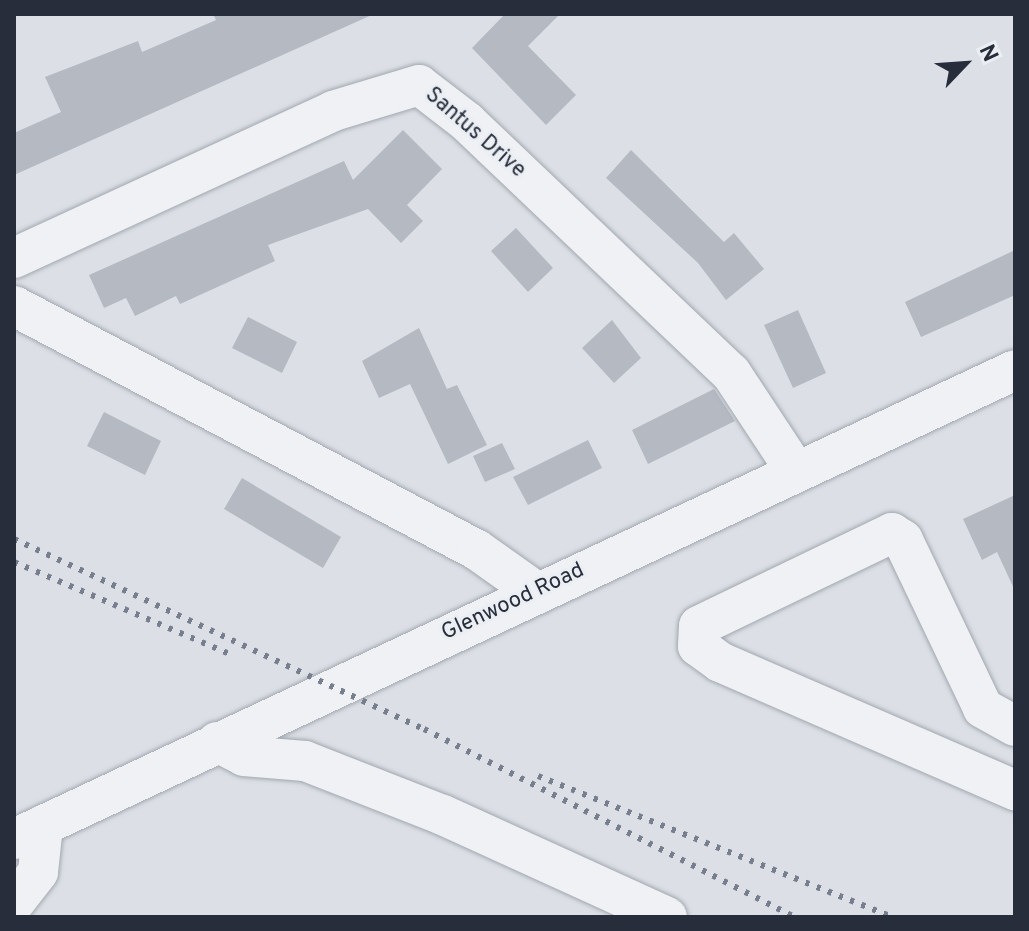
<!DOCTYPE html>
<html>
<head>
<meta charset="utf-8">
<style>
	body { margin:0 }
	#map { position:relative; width:1029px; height:931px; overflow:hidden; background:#dce0e6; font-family:Overpass,sans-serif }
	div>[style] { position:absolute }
	.building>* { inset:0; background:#b4b9c2 }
	.roads { filter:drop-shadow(0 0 2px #a2a7af) drop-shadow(0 0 2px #a2a7af) }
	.minor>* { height:40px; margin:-20px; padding:0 20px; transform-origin:20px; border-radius:20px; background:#eff1f4 }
	.rail>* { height:6px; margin-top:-3px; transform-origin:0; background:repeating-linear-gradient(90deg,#777f8e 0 4px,transparent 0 12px) }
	span { translate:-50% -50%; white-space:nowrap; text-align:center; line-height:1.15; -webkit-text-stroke:6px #ebeff4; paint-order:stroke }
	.street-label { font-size:22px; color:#272d3b }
	.frame { position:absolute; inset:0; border:16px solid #272d3b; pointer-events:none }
	.north { position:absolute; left:925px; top:24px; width:80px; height:80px; -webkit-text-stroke:6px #ebeff4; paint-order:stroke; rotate:65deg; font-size:22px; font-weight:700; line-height:32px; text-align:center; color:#272d3b }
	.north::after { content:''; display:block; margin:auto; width:28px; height:36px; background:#272d3b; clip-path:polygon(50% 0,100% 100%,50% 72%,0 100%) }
</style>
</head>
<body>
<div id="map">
	<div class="building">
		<i style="clip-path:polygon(213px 14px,374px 14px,14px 175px,14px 133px,61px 112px,45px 77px,138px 41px,142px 52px,216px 20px)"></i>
		<i style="clip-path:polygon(505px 14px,560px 14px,528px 46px,576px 95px,546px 125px,472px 48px)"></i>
		<i style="clip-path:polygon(403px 130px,442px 169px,407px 205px,423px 221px,401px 243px,368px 209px,268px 245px,275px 261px,180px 304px,176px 296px,135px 316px,126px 298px,104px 308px,89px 275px,344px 161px,353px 180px)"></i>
		<i style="clip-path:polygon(631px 150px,724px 242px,734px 233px,764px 269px,726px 300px,698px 263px,606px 178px)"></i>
		<i style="clip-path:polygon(516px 228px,553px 268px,528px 292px,491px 251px)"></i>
		<i style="clip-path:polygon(1015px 250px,1015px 295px,921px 337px,905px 302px)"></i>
		<i style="clip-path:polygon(798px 310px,826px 373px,793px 388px,764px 325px)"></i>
		<i style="clip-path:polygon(248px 317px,297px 342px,282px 373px,232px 348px)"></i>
		<i style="clip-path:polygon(612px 320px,641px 358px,614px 383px,582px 348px)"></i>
		<i style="clip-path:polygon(419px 328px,447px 389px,457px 385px,487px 445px,448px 464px,410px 384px,379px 398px,362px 361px)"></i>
		<i style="clip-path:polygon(714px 389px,735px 421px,648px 464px,632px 430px)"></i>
		<i style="clip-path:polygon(104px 412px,161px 441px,145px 475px,87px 446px)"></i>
		<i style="clip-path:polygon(588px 440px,602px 468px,528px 505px,513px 477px)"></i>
		<i style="clip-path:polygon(502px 443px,515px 469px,485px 482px,473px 456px)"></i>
		<i style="clip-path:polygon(242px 478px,341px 537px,323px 568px,224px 509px)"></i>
		<i style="clip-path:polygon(1015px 495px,1015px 591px,997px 552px,982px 560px,963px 519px)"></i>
	</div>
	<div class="roads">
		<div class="minor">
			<i style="left:14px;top:258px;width:351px;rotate:-24.7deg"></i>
			<i style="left:333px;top:111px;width:90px;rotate:-16.8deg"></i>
			<i style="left:419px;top:85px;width:61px;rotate:37.6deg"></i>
			<i style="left:467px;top:122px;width:364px;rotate:43.6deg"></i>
			<i style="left:731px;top:373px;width:116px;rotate:56.6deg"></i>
			<i style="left:14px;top:306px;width:523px;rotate:27.79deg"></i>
			<i style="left:477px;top:550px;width:71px;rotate:35.3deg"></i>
			<i style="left:1015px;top:726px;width:37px;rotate:-151deg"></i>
			<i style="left:983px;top:708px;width:186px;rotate:-115.5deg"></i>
			<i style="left:903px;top:540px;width:13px;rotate:-148deg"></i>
			<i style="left:892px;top:533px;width:214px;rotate:154.3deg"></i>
			<i style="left:699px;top:626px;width:20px;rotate:93deg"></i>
			<i style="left:698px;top:646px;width:27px;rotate:36deg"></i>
			<i style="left:720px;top:662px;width:322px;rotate:23.5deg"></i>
			<i style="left:217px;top:742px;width:30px;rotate:27deg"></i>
			<i style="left:244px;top:756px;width:61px;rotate:4.7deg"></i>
			<i style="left:305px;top:761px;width:148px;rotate:21.4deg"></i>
			<i style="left:443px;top:815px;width:246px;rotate:24.5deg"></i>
			<i style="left:14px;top:839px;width:1105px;rotate:-25.1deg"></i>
			<i style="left:14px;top:903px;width:39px;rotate:-52deg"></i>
			<i style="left:38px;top:872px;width:47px;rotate:-83.9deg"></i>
		</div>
	</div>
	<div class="rail">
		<i style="left:14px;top:539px;width:452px;rotate:24.9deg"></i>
		<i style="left:424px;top:729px;width:416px;rotate:26.9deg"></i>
		<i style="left:14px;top:562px;width:235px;rotate:23.1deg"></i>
		<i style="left:538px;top:776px;width:381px;rotate:21.7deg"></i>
	</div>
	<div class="street-label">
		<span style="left:475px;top:133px;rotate:41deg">Santus Drive</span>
		<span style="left:513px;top:602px;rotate:-25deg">Glenwood Road</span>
	</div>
	<div class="frame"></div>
	<div class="north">N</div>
</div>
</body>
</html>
